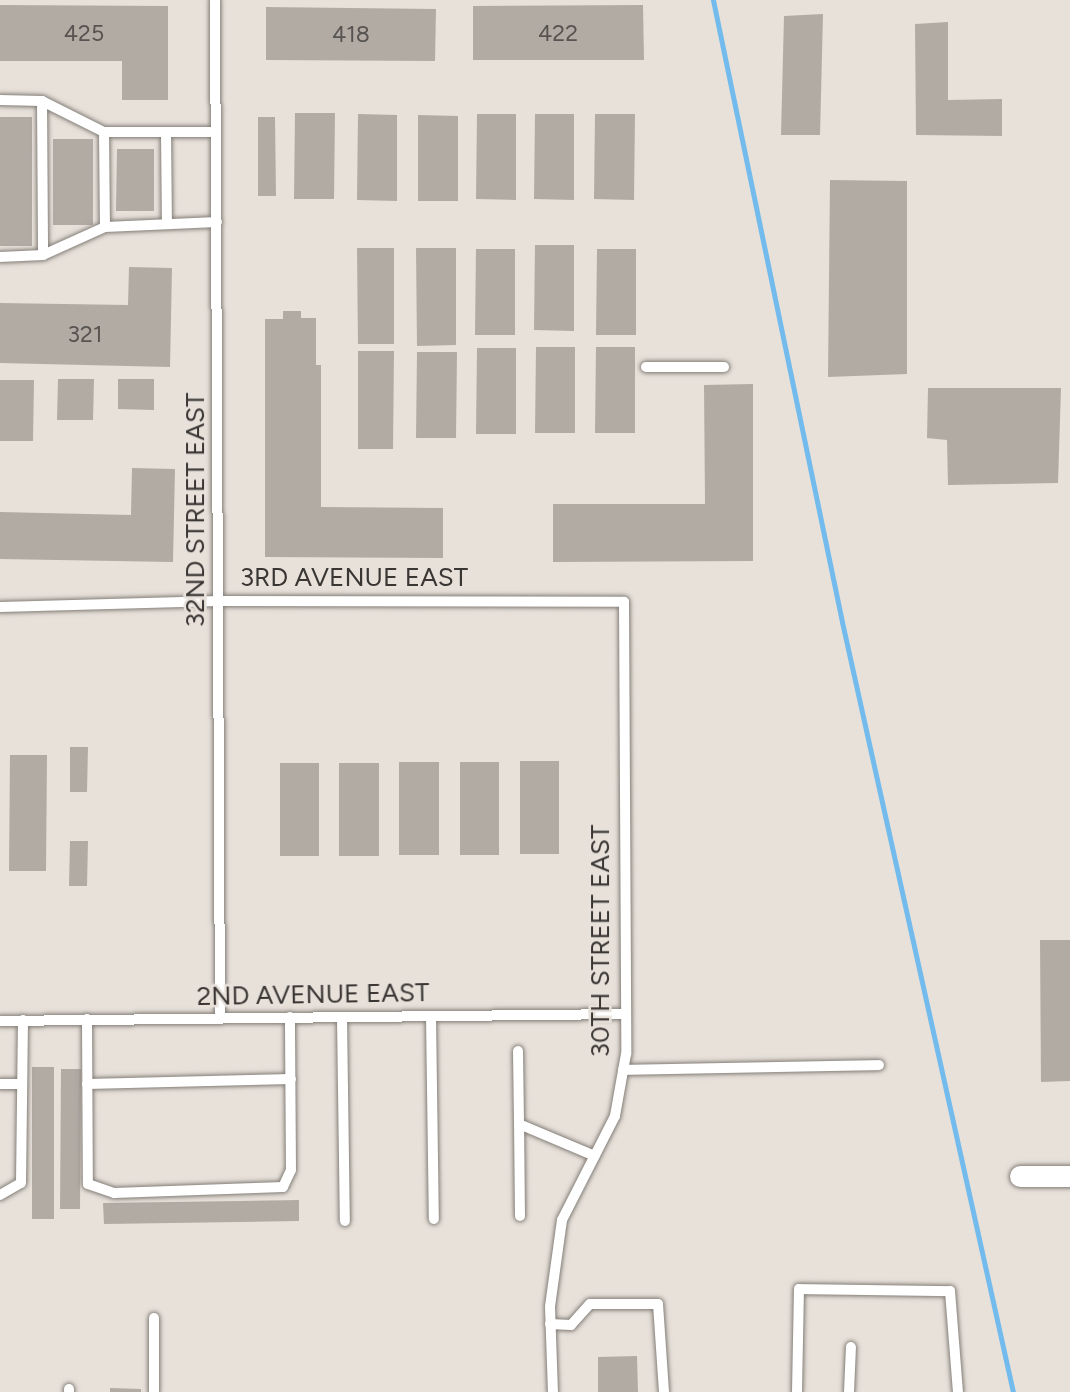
<!DOCTYPE html>
<html>
<head>
<meta charset="utf-8">
<style>
	body { margin:0 }
	#map { position:relative; width:1070px; height:1392px; overflow:hidden; background:#e7e1da; font-family:Figtree,sans-serif }
	div>[style] { position:absolute }
	.stream>* { height:5px; margin:-2.5px; padding:0 2.5px; transform-origin:2.5px; border-radius:2.5px; background:#73bbec }
	.building>* { inset:0; background:#b1aba4 }
	.roads { filter:drop-shadow(0 0 2px #847e78) drop-shadow(0 0 2px #847e78) }
	.service>* { height:10px; margin:-5px; padding:0 5px; transform-origin:5px; border-radius:5px; background:#fff }
	.minor>* { height:21px; margin:-10.5px; padding:0 10.5px; transform-origin:10.5px; border-radius:10.5px; background:#fff }
	span { translate:-50% -50%; white-space:nowrap; text-align:center; line-height:1.15; -webkit-text-stroke:5px #e7e1da; paint-order:stroke }
	.number-label { font-size:23px; color:#575350 }
	.number-label span { -webkit-text-stroke-width:0 }
	.street-label { font-size:26px; color:#393634 }
</style>
</head>
<body>
<div id="map">
	<div class="stream">
		<i style="left:713px;top:0;width:635px;rotate:78.28deg"></i>
		<i style="left:842px;top:622px;width:789px;rotate:77.48deg"></i>
	</div>
	<div class="building">
		<i style="clip-path:polygon(0 5px,168px 6px,168px 100px,122px 100px,122px 61px,0 61px)"></i>
		<i style="clip-path:polygon(643px 5px,644px 60px,473px 60px,473px 6px)"></i>
		<i style="clip-path:polygon(266px 7px,436px 9px,435px 61px,266px 60px)"></i>
		<i style="clip-path:polygon(823px 14px,820px 135px,781px 135px,784px 16px)"></i>
		<i style="clip-path:polygon(948px 22px,948px 100px,1002px 99px,1002px 136px,916px 135px,915px 24px)"></i>
		<i style="clip-path:polygon(295px 113px,335px 113px,334px 199px,294px 199px)"></i>
		<i style="clip-path:polygon(358px 114px,397px 115px,397px 201px,357px 200px)"></i>
		<i style="clip-path:polygon(477px 114px,516px 114px,516px 200px,476px 199px)"></i>
		<i style="clip-path:polygon(535px 114px,574px 114px,574px 200px,534px 199px)"></i>
		<i style="clip-path:polygon(595px 114px,635px 114px,634px 200px,594px 199px)"></i>
		<i style="clip-path:polygon(418px 115px,458px 116px,458px 201px,418px 201px)"></i>
		<i style="clip-path:polygon(0 117px,32px 117px,32px 246px,0 246px)"></i>
		<i style="clip-path:polygon(258px 117px,275px 117px,276px 196px,258px 196px)"></i>
		<i style="clip-path:polygon(53px 139px,93px 139px,93px 225px,53px 225px)"></i>
		<i style="clip-path:polygon(117px 149px,154px 149px,154px 211px,116px 211px)"></i>
		<i style="clip-path:polygon(830px 180px,907px 181px,907px 374px,828px 377px)"></i>
		<i style="clip-path:polygon(535px 245px,574px 245px,574px 331px,534px 330px)"></i>
		<i style="clip-path:polygon(357px 248px,394px 248px,394px 344px,358px 344px)"></i>
		<i style="clip-path:polygon(416px 248px,456px 248px,456px 345px,417px 346px)"></i>
		<i style="clip-path:polygon(476px 249px,515px 249px,515px 335px,475px 335px)"></i>
		<i style="clip-path:polygon(597px 249px,636px 249px,636px 335px,596px 335px)"></i>
		<i style="clip-path:polygon(129px 267px,172px 268px,170px 367px,0 363px,0 303px,128px 305px)"></i>
		<i style="clip-path:polygon(283px 311px,301px 311px,301px 318px,316px 318px,316px 365px,321px 365px,321px 507px,443px 508px,443px 558px,265px 557px,265px 319px,283px 319px)"></i>
		<i style="clip-path:polygon(536px 347px,575px 347px,575px 433px,535px 433px)"></i>
		<i style="clip-path:polygon(596px 347px,635px 347px,635px 433px,595px 433px)"></i>
		<i style="clip-path:polygon(477px 348px,516px 348px,516px 434px,476px 434px)"></i>
		<i style="clip-path:polygon(358px 351px,394px 351px,393px 449px,358px 449px)"></i>
		<i style="clip-path:polygon(417px 352px,457px 352px,456px 438px,416px 438px)"></i>
		<i style="clip-path:polygon(58px 379px,94px 379px,93px 420px,57px 420px)"></i>
		<i style="clip-path:polygon(118px 379px,154px 379px,154px 410px,118px 409px)"></i>
		<i style="clip-path:polygon(0 380px,34px 380px,33px 441px,0 441px)"></i>
		<i style="clip-path:polygon(753px 384px,753px 561px,553px 562px,553px 504px,705px 504px,704px 385px)"></i>
		<i style="clip-path:polygon(928px 388px,1061px 388px,1058px 483px,948px 485px,947px 440px,927px 438px)"></i>
		<i style="clip-path:polygon(132px 468px,175px 469px,173px 562px,0 559px,0 512px,131px 515px)"></i>
		<i style="clip-path:polygon(70px 747px,88px 747px,87px 792px,70px 792px)"></i>
		<i style="clip-path:polygon(10px 755px,47px 755px,46px 871px,9px 871px)"></i>
		<i style="clip-path:polygon(520px 761px,559px 761px,559px 854px,520px 854px)"></i>
		<i style="clip-path:polygon(399px 762px,439px 762px,439px 855px,399px 855px)"></i>
		<i style="clip-path:polygon(460px 762px,499px 762px,499px 855px,460px 855px)"></i>
		<i style="clip-path:polygon(280px 763px,319px 763px,319px 856px,280px 856px)"></i>
		<i style="clip-path:polygon(339px 763px,379px 763px,379px 856px,339px 856px)"></i>
		<i style="clip-path:polygon(70px 841px,88px 841px,87px 886px,69px 886px)"></i>
		<i style="clip-path:polygon(1040px 940px,1070px 940px,1070px 1081px,1041px 1082px)"></i>
		<i style="clip-path:polygon(32px 1067px,54px 1067px,54px 1219px,32px 1219px)"></i>
		<i style="clip-path:polygon(61px 1069px,81px 1069px,80px 1209px,60px 1209px)"></i>
		<i style="clip-path:polygon(299px 1200px,299px 1221px,104px 1224px,103px 1203px)"></i>
		<i style="clip-path:polygon(637px 1356px,638px 1392px,598px 1392px,598px 1357px)"></i>
		<i style="clip-path:polygon(110px 1388px,141px 1389px,141px 1392px,110px 1392px)"></i>
	</div>
	<div class="roads">
		<div class="service">
			<i style="left:215px;top:0;width:1019px;rotate:89.72deg"></i>
			<i style="left:0;top:100px;width:42px;rotate:1.4deg"></i>
			<i style="left:42px;top:101px;width:69px;rotate:26.6deg"></i>
			<i style="left:104px;top:132px;width:112px"></i>
			<i style="left:42px;top:101px;width:154px;rotate:89.6deg"></i>
			<i style="left:104px;top:132px;width:95px;rotate:89.4deg"></i>
			<i style="left:166px;top:132px;width:92px;rotate:89.4deg"></i>
			<i style="left:0;top:257px;width:43px;rotate:-2.7deg"></i>
			<i style="left:43px;top:255px;width:68px;rotate:-24.3deg"></i>
			<i style="left:105px;top:227px;width:112px;rotate:-2.6deg"></i>
			<i style="left:646px;top:367px;width:78px"></i>
			<i style="left:0;top:607px;width:219px;rotate:-1.6deg"></i>
			<i style="left:219px;top:601px;width:405px;rotate:0.1deg"></i>
			<i style="left:624px;top:602px;width:452px;rotate:89.7deg"></i>
			<i style="left:626px;top:1054px;width:63px;rotate:100.1deg"></i>
			<i style="left:615px;top:1116px;width:117px;rotate:117deg"></i>
			<i style="left:562px;top:1220px;width:88px;rotate:97.9deg"></i>
			<i style="left:550px;top:1307px;width:85px;rotate:88deg"></i>
			<i style="left:431px;top:1016px;width:203px;rotate:89.2deg"></i>
			<i style="left:342px;top:1017px;width:204px;rotate:89.2deg"></i>
			<i style="left:87px;top:1019px;width:165px;rotate:89.7deg"></i>
			<i style="left:88px;top:1184px;width:28px;rotate:19deg"></i>
			<i style="left:114px;top:1193px;width:169px;rotate:-2deg"></i>
			<i style="left:283px;top:1187px;width:19px;rotate:-65deg"></i>
			<i style="left:291px;top:1170px;width:153px;rotate:-90.4deg"></i>
			<i style="left:0;top:1021px;width:626px;rotate:-0.64deg"></i>
			<i style="left:518px;top:1051px;width:73px;rotate:89.2deg"></i>
			<i style="left:623px;top:1070px;width:256px;rotate:-1.1deg"></i>
			<i style="left:0;top:1084px;width:22px"></i>
			<i style="left:87px;top:1084px;width:204px;rotate:-1.4deg"></i>
			<i style="left:0;top:1195px;width:24px;rotate:-30deg"></i>
			<i style="left:21px;top:1183px;width:163px;rotate:-89.3deg"></i>
			<i style="left:520px;top:1216px;width:92px;rotate:-90.6deg"></i>
			<i style="left:519px;top:1124px;width:82px;rotate:22.8deg"></i>
			<i style="left:154px;top:1318px;width:74px;rotate:90deg"></i>
			<i style="left:550px;top:1324px;width:21px;rotate:3deg"></i>
			<i style="left:571px;top:1325px;width:28px;rotate:-48deg"></i>
			<i style="left:590px;top:1304px;width:68px"></i>
			<i style="left:658px;top:1304px;width:88px;rotate:86.1deg"></i>
			<i style="left:69px;top:1389px;width:3px;rotate:90deg"></i>
			<i style="left:797px;top:1392px;width:103px;rotate:-88.9deg"></i>
			<i style="left:799px;top:1289px;width:151px;rotate:0.8deg"></i>
			<i style="left:950px;top:1291px;width:101px;rotate:85.5deg"></i>
			<i style="left:849px;top:1392px;width:45px;rotate:-87.5deg"></i>
		</div>
		<div class="minor">
			<i style="left:1020px;top:1176px;width:50px"></i>
		</div>
	</div>
	<div class="number-label">
		<span style="left:84px;top:33px">425</span>
		<span style="left:558px;top:33px">422</span>
		<span style="left:351px;top:34px">418</span>
		<span style="left:85px;top:334px">321</span>
	</div>
	<div class="street-label">
		<span style="left:196px;top:510px;rotate:-90deg">32ND STREET EAST</span>
		<span style="left:354px;top:578px">3RD AVENUE EAST</span>
		<span style="left:601px;top:941px;rotate:-90deg">30TH STREET EAST</span>
		<span style="left:313px;top:995px;rotate:-1deg">2ND AVENUE EAST</span>
	</div>
</div>
</body>
</html>
